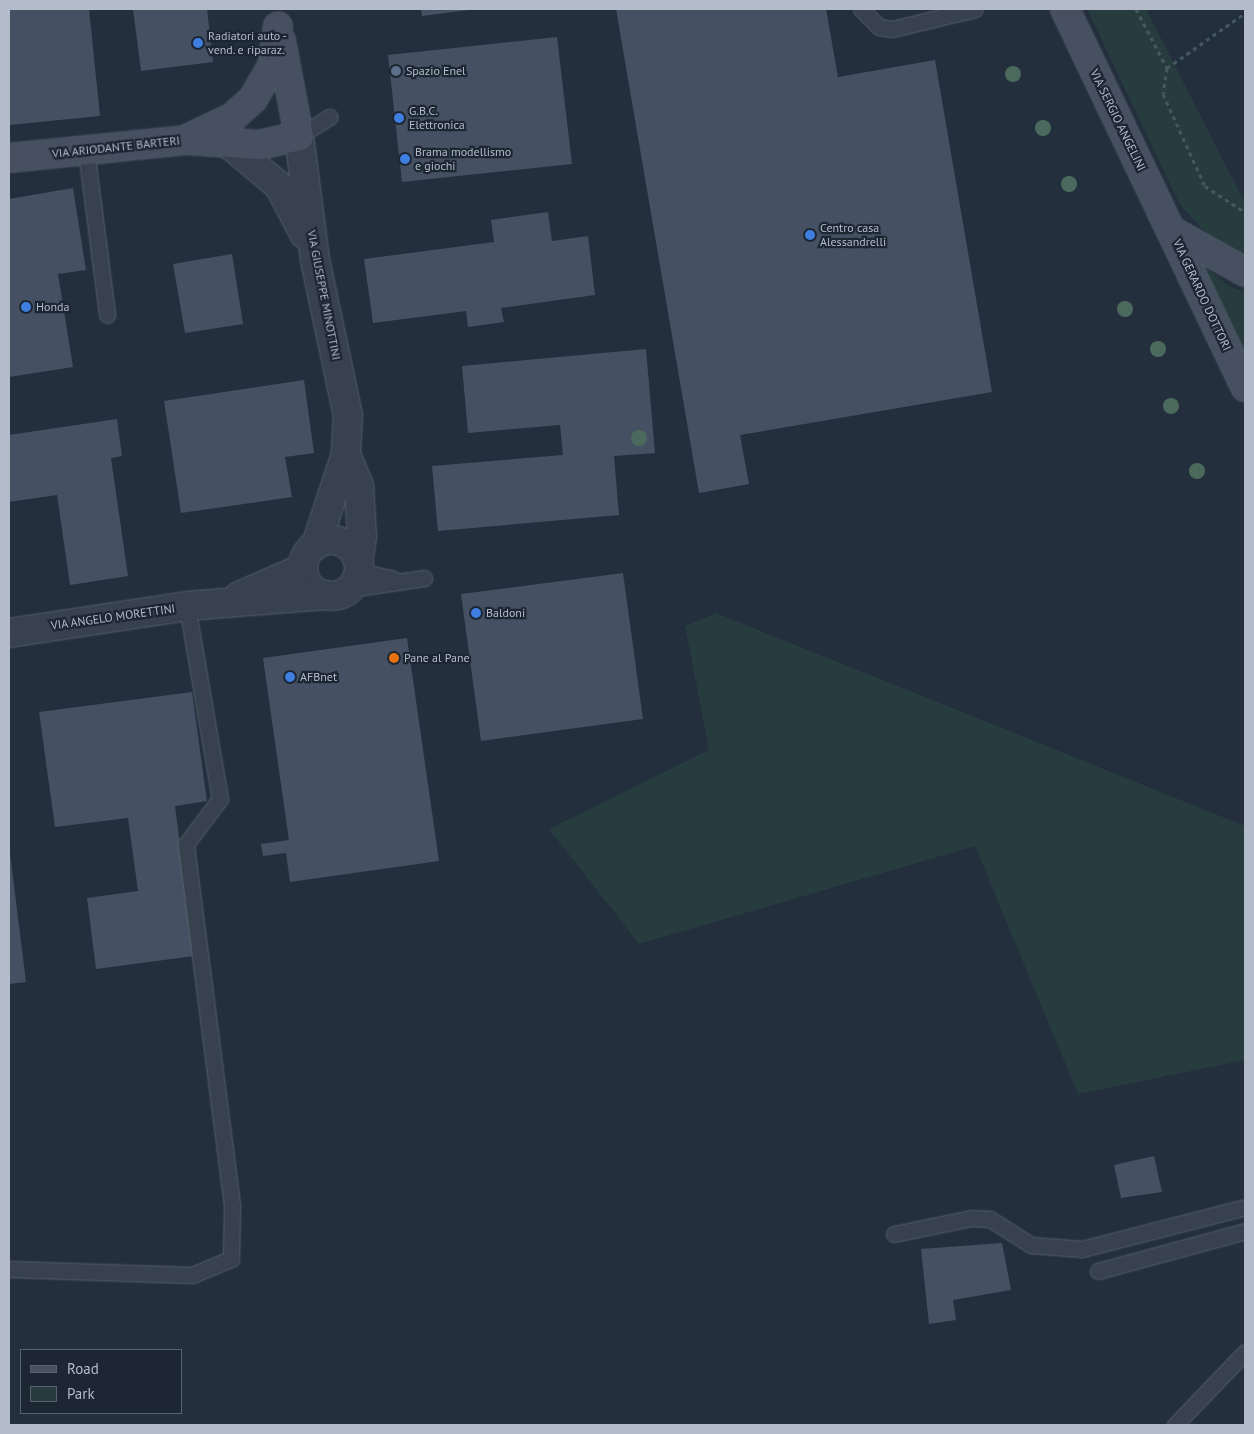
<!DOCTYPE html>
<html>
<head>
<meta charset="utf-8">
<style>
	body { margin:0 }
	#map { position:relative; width:1254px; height:1434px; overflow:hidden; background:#242f3e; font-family:"PT Sans",sans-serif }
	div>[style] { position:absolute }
	.green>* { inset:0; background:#263c3f }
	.building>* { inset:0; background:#455162 }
	.path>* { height:3px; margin-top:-1.5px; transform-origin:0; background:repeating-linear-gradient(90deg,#44595c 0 4px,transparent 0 8px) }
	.roads { filter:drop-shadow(0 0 1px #565f6c) drop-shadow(0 0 1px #565f6c) }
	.lane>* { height:15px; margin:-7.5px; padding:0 7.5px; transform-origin:7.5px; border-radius:7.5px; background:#38414e }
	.street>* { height:28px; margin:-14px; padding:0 14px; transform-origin:14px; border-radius:14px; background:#38414e }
	.street>.ring { margin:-14px; padding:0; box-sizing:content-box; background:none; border:28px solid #38414e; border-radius:50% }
	.secondary>* { height:28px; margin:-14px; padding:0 14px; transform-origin:14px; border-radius:14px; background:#465061 }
	.trees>* { width:16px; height:16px; margin:-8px; border-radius:50%; background:#4b6a5d }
	.dots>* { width:14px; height:14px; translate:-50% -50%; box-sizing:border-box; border:2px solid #1d2633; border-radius:50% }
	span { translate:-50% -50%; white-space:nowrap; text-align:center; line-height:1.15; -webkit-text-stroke:4.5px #1d2633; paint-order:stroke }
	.poi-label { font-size:12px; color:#b4bcc9 }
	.left { translate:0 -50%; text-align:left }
	.street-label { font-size:12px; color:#b4bcc9 }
	.frame { position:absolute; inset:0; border:10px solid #b4bcc9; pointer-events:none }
	.legend { position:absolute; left:20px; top:1349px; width:162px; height:65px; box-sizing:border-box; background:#1d2633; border:1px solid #59626f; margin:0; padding:6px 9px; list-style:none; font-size:15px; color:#b4bcc9 }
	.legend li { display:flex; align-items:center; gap:10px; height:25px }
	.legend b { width:25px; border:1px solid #59626f }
</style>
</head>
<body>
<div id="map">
	<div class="green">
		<i style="clip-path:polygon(1087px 9px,1146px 9px,1245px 203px,1245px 259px,1212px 239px,1180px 205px)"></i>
		<i style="clip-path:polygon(1194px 257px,1230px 287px,1245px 292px,1245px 366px)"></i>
		<i style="clip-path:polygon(716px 613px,1245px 826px,1245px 1060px,1078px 1094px,975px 846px,639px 944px,549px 829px,709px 750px,685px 626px)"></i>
	</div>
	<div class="building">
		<i style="clip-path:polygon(9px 9px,89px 9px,100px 116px,9px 125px)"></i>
		<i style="clip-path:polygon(133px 9px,207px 9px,213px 62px,141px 71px)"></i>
		<i style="clip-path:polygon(421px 9px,469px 9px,469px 10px,422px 16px)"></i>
		<i style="clip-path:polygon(616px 9px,826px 9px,838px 77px,935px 60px,992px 392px,740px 435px,749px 484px,699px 493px)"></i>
		<i style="clip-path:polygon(557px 37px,572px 164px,402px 182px,388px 55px)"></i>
		<i style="clip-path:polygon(73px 188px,86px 270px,58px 274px,73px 367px,9px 377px,9px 199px)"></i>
		<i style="clip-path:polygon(548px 212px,552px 241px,588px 236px,595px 295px,501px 308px,504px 322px,468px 327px,466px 311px,373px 323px,364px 259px,494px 242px,491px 220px)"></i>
		<i style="clip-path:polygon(232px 254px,243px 324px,185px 333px,173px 264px)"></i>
		<i style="clip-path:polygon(646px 349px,655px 453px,614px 456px,619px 515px,438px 531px,432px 466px,563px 455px,560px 425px,468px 433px,462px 366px)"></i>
		<i style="clip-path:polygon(304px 380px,314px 453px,285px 457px,292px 497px,181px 513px,164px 401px)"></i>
		<i style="clip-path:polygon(117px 419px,122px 456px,111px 458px,128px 576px,70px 585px,57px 495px,9px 502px,9px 435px)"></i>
		<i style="clip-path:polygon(623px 573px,643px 719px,481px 741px,461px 594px)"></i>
		<i style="clip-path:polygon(407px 638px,439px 861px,290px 882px,286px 853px,263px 856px,261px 844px,289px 840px,263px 658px)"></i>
		<i style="clip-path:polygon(192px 692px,207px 801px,175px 806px,194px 956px,96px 969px,87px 898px,138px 891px,128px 818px,55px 827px,39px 712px)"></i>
		<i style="clip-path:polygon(9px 846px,26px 982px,9px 984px)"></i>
		<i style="clip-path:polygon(1154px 1156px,1162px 1192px,1121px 1198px,1114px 1165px)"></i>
		<i style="clip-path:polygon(1002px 1243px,1011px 1290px,953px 1300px,956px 1320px,929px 1324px,921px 1249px)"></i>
	</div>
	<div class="path">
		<i style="left:1136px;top:9px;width:67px;rotate:62.3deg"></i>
		<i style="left:1167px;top:68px;width:26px;rotate:99deg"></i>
		<i style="left:1163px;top:94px;width:101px;rotate:65.5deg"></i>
		<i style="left:1205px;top:186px;width:48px;rotate:33deg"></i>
		<i style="left:1167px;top:68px;width:95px;rotate:-35.2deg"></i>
	</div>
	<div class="roads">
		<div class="lane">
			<i style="left:861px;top:9px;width:25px;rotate:45deg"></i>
			<i style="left:879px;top:27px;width:13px;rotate:9deg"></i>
			<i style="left:892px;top:29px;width:85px;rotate:-13.5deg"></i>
			<i style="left:299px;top:136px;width:36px;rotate:-32deg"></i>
			<i style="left:86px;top:150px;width:166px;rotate:82.7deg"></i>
			<i style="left:359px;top:571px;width:35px;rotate:13deg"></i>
			<i style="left:349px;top:589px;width:76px;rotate:-8.3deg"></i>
			<i style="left:894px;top:1234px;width:79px;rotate:-11.7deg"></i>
			<i style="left:971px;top:1218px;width:19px;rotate:3deg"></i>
			<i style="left:990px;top:1219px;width:49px;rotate:32.4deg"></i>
			<i style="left:1031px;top:1245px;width:51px;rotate:4.5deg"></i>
			<i style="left:1082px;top:1249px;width:168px;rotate:-14.4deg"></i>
			<i style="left:9px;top:1269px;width:183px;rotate:1.9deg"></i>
			<i style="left:192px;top:1275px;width:42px;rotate:-22.3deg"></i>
			<i style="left:231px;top:1259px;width:54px;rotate:-88.9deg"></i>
			<i style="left:232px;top:1205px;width:364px;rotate:-97.3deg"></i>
			<i style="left:186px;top:844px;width:56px;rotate:-52.9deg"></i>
			<i style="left:220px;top:799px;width:196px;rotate:-99.7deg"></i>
			<i style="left:1098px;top:1271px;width:152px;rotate:-15.2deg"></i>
			<i style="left:1175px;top:1425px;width:101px;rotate:-46.2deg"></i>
		</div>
		<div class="street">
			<i style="left:299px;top:136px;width:125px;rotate:82.6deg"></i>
			<i style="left:315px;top:260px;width:158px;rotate:78deg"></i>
			<i style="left:348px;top:415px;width:39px;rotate:93deg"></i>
			<i style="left:346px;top:454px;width:96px;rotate:108.2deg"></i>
			<i style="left:228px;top:143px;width:67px;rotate:40.1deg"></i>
			<i style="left:279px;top:186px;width:55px;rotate:62deg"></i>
			<i style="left:346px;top:454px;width:35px;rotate:68deg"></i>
			<i style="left:359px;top:486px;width:51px;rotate:86.6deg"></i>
			<i style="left:362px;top:537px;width:24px;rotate:99deg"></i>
			<i class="ring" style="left:303px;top:540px;width:28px;height:28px"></i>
			<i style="left:239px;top:596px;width:70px;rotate:-23.6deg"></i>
			<i style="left:9px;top:633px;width:180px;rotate:-8.6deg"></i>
			<i style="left:187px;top:606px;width:139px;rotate:-4.5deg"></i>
		</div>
		<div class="secondary">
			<i style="left:1065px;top:9px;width:419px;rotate:64.5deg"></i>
			<i style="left:187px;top:140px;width:72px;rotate:4deg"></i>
			<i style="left:259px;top:145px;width:41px;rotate:-12.7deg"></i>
			<i style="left:299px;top:136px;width:97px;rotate:-100.7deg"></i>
			<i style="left:9px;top:158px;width:177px;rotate:-5.8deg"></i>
			<i style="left:185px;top:140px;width:53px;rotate:-25.6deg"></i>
			<i style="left:233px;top:117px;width:27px;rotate:-42deg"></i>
			<i style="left:253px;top:99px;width:38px;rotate:-60deg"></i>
			<i style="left:272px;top:66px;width:40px;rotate:-81.5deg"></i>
			<i style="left:1172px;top:231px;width:84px;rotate:29.3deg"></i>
		</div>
	</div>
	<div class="trees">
		<i style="left:1013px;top:74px"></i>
		<i style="left:1043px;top:128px"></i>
		<i style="left:1069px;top:184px"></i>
		<i style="left:1125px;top:309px"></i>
		<i style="left:1158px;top:349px"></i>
		<i style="left:1171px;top:406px"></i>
		<i style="left:639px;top:438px"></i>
		<i style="left:1197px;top:471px"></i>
	</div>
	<div class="dots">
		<i style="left:198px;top:43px;background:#3f7fe0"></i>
		<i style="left:396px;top:71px;background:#5c6f8a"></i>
		<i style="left:399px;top:118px;background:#3f7fe0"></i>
		<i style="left:405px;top:159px;background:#3f7fe0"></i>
		<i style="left:810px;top:235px;background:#3f7fe0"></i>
		<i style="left:26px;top:307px;background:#3f7fe0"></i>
		<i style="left:476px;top:613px;background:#3f7fe0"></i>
		<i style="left:394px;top:658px;background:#e8710a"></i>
		<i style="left:290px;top:677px;background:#3f7fe0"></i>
	</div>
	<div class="poi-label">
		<span class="left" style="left:208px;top:43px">Radiatori auto -<br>vend. e riparaz.</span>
		<span class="left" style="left:406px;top:71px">Spazio Enel</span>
		<span class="left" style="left:409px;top:118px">G.B.C.<br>Elettronica</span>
		<span class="left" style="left:415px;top:159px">Brama modellismo<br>e giochi</span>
		<span class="left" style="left:820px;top:235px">Centro casa<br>Alessandrelli</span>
		<span class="left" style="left:36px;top:307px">Honda</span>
		<span class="left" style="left:486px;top:613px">Baldoni</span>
		<span class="left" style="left:404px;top:658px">Pane al Pane</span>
		<span class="left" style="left:300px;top:677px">AFBnet</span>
	</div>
	<div class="street-label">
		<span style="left:1118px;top:120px;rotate:64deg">VIA SERGIO ANGELINI</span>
		<span style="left:116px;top:147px;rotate:-6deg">VIA ARIODANTE BARTERI</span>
		<span style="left:324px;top:295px;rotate:79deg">VIA GIUSEPPE MINOTTINI</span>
		<span style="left:1202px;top:295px;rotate:65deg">VIA GERARDO DOTTORI</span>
		<span style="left:113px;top:617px;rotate:-8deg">VIA ANGELO MORETTINI</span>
	</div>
	<div class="frame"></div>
	<ul class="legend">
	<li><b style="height:6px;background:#465061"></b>Road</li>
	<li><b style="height:14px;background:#263c3f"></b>Park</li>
	</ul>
</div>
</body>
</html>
